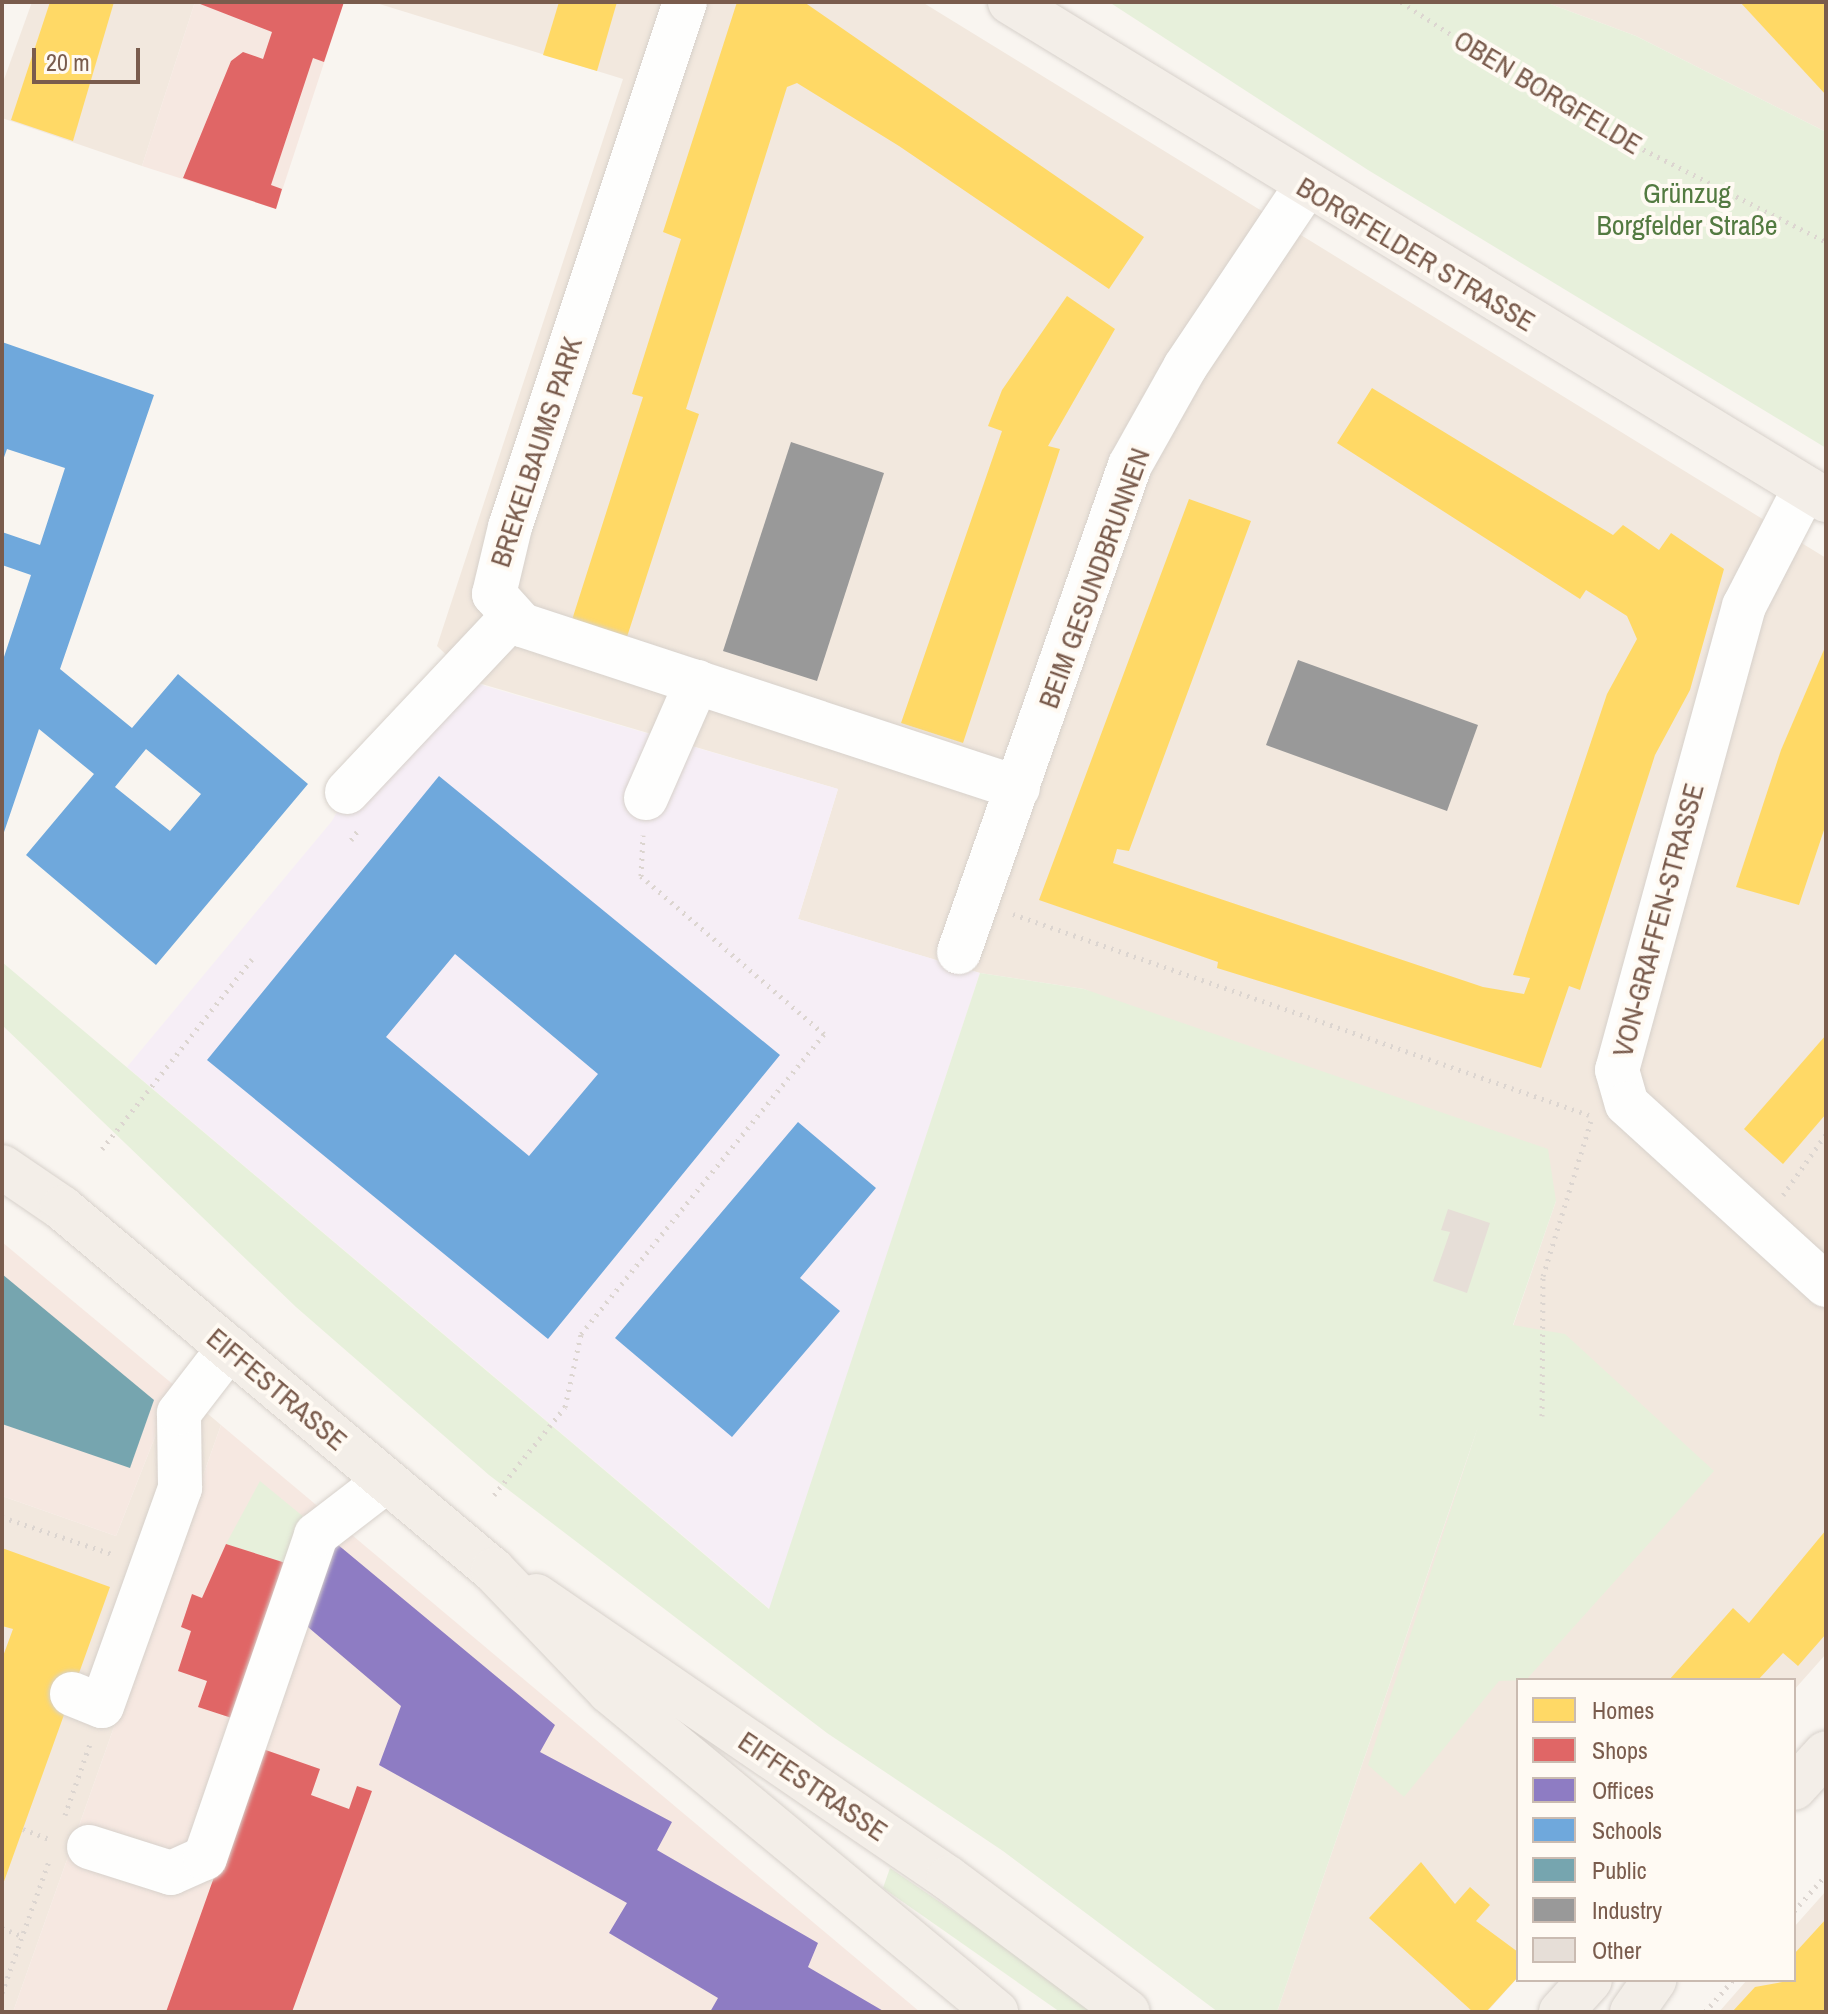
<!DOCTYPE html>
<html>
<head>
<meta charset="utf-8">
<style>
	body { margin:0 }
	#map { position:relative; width:1828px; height:2014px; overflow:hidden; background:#f9f5f0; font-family:"Archivo Narrow",sans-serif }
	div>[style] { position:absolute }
	.residential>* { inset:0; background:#f2e8de }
	.commercial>* { inset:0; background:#f6e8e1 }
	.education>* { inset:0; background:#f6eef6 }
	.green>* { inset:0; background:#e7f0db }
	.homes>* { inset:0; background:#ffd966 }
	.shops>* { inset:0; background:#e06666 }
	.offices>* { inset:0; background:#8e7cc3 }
	.schools>* { inset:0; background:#6fa8dc }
	.public>* { inset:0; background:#76a5af }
	.industry>* { inset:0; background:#999 }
	.building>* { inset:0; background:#e6ded7 }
	.path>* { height:5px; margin-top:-2.5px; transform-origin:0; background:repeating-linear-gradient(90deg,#dcd5d0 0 2px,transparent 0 8px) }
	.roads { filter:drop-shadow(0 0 2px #d7d1cb) drop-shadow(0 0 2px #d7d1cb) }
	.minor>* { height:44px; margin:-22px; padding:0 22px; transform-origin:22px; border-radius:22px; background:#fefefd }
	.major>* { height:44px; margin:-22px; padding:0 22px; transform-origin:22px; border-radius:22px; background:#f3eee8 }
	span { translate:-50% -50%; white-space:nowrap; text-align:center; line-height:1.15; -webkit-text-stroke:8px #fffaf3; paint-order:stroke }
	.street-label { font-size:28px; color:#7a5c4d }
	.park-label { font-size:28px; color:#537a41 }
	.frame { position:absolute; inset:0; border:4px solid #7a5c4d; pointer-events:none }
	.legend { position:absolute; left:1516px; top:1678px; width:280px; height:304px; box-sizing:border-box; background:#fffaf3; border:2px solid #cabbb1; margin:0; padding:10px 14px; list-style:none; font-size:24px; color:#7a5c4d }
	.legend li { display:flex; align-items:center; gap:16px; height:40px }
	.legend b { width:40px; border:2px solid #cabbb1 }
	.scale { position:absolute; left:32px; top:48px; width:108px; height:36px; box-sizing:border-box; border:4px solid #7a5c4d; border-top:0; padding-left:10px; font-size:24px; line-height:28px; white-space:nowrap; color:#7a5c4d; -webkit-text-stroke:6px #fffaf3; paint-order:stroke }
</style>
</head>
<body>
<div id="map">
	<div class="residential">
		<i style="clip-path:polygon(32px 2px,195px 2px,142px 166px,2px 118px,2px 85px)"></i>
		<i style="clip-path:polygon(373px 2px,922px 2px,1826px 558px,1826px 1654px,1794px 1690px,1794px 1680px,1518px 1680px,1518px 1977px,1487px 2012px,1277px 2012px,1556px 1201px,1084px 989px,980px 973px,798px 919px,838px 789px,475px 682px,437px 646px,623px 79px)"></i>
		<i style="clip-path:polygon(1545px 2px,1826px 2px,1826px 132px,1636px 36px)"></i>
		<i style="clip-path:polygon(175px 1386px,221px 1425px,13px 2012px,2px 2012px,2px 1496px,116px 1536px)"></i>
		<i style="clip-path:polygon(1826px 1891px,1826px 2012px,1719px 2012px,1747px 1980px,1794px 1980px,1794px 1927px)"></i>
	</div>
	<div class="commercial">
		<i style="clip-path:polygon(195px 2px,344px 2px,276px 209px,142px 166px)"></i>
		<i style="clip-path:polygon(2px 1242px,175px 1386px,116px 1536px,2px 1496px)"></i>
		<i style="clip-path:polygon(221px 1425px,920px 2012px,13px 2012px)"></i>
	</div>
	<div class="education">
		<i style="clip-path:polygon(475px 683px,838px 789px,798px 919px,980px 973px,770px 1609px,127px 1067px,332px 821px,373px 745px)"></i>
	</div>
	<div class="green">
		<i style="clip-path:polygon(1109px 2px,1545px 2px,1636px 36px,1826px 132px,1826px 448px,1368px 170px)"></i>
		<i style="clip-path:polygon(2px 962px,769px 1609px,980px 973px,1084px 989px,1548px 1149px,1556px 1201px,1513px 1325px,1565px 1334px,1714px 1471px,1526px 1680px,1499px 1681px,1404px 1797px,1368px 1765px,1478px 1427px,1277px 2012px,1218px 2012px,1003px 1851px,827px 1733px,489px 1475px,296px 1307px,2px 1025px)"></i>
		<i style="clip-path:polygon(260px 1481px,305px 1518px,289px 1564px,226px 1544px)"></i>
		<i style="clip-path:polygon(890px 1868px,1041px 1971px,1092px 2012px,1060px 2012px,883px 1888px)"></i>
	</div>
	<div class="homes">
		<i style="clip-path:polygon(50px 2px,114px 2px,73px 141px,11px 120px)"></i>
		<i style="clip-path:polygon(559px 2px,617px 2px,597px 71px,543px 55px)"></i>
		<i style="clip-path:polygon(737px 2px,804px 2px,1144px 237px,1109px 289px,899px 146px,797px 83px,787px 87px,686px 409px,699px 414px,626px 640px,571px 623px,643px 397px,632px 394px,681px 239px,663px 232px)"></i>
		<i style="clip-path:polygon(1740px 2px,1826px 2px,1826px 95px)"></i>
		<i style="clip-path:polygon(1067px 296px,1115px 329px,1048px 446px,1060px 449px,963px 743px,901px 723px,1002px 431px,988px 426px,1002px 390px)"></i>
		<i style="clip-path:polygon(1372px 388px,1613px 535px,1623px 525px,1659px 550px,1671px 533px,1724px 569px,1690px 690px,1655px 755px,1580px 990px,1569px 986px,1541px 1068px,1217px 968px,1218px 962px,1039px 900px,1189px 499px,1251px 521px,1129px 851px,1117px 849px,1113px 863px,1483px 987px,1524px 994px,1530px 978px,1513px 975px,1607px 694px,1637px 639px,1627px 616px,1586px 590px,1580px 599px,1337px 443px)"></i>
		<i style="clip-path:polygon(1826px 645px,1826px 824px,1799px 905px,1736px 887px,1781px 750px)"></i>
		<i style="clip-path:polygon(1826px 1035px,1826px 1114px,1783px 1164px,1744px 1129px)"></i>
		<i style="clip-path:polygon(1826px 1530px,1826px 1634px,1798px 1666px,1783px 1653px,1758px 1680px,1669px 1680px,1733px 1608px,1749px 1623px)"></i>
		<i style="clip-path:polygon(2px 1548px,110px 1587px,2px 1887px,2px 1659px,13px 1629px,2px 1626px)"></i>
		<i style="clip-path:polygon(1421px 1862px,1455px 1904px,1470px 1887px,1490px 1905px,1476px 1921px,1518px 1952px,1518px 1977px,1486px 2012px,1473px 2012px,1369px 1918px)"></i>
		<i style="clip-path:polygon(1826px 1919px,1826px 2012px,1732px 2012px,1755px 1987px,1794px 1980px,1794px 1954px)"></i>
	</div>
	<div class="shops">
		<i style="clip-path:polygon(195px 2px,344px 2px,324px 62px,313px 58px,271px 185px,282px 189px,276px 209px,183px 178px,231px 61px,243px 52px,263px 59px,272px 32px)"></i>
		<i style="clip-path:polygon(226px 1544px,295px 1566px,244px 1722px,198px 1707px,207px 1681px,178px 1671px,191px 1631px,181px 1627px,192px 1594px,202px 1598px)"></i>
		<i style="clip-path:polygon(260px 1748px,320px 1769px,311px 1795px,349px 1809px,357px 1786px,372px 1791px,292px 2012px,166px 2012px)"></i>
	</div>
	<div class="offices">
		<i style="clip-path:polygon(331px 1539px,555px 1725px,540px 1752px,672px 1822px,657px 1850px,818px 1943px,808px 1967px,885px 2012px,710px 2012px,718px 1998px,609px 1933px,627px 1903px,379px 1765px,401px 1706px,302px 1622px)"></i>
	</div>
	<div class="schools">
		<i style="clip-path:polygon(evenodd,2px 342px,154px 395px,60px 669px,132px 728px,178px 674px,308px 784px,156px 965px,26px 855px,94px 774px,39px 729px,2px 838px,2px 663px,31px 575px,2px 565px,2px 532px,40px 545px,65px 468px,7px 449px,2px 463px,2px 342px,146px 749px,201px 794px,170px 831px,115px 787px,146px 749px)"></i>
		<i style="clip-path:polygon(evenodd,439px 776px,780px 1055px,548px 1339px,207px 1060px,439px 776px,455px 954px,598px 1074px,529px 1156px,386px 1037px,455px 954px)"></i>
		<i style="clip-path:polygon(798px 1122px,876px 1188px,800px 1278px,840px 1311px,732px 1437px,615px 1338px)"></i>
	</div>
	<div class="public">
		<i style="clip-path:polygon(2px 1274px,154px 1400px,130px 1468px,2px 1424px)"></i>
	</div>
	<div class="industry">
		<i style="clip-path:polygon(791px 442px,884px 473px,817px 681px,723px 651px)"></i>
		<i style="clip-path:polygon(1298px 660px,1478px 725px,1447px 811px,1266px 745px)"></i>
	</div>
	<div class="building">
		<i style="clip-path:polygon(1448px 1209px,1490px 1223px,1467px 1293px,1433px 1281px,1450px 1232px,1441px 1230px)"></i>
	</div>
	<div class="path">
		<i style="left:1401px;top:2px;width:212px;rotate:32.9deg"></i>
		<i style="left:1579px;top:117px;width:277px;rotate:26.8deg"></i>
		<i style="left:351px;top:840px;width:14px;rotate:-54deg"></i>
		<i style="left:1013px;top:914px;width:610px;rotate:19.24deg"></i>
		<i style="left:102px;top:1149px;width:242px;rotate:-51.7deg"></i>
		<i style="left:1783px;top:1195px;width:75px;rotate:-54.8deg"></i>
		<i style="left:1542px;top:1416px;width:140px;rotate:-89.6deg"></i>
		<i style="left:1543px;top:1276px;width:162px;rotate:-72.8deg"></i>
		<i style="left:494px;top:1495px;width:113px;rotate:-51.1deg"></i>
		<i style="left:565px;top:1407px;width:75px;rotate:-77.6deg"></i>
		<i style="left:581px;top:1334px;width:386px;rotate:-51deg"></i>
		<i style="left:824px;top:1034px;width:242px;rotate:-139.2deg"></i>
		<i style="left:641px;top:876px;width:41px;rotate:-87.2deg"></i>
		<i style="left:2px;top:1517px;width:119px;rotate:18.6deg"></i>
		<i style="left:65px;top:1815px;width:78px;rotate:-70.6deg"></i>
		<i style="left:23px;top:1829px;width:31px;rotate:21deg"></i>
		<i style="left:1794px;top:1911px;width:48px;rotate:-48.4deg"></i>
		<i style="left:2px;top:1928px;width:22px;rotate:22deg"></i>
		<i style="left:2px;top:1993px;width:143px;rotate:-70.4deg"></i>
		<i style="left:1705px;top:2012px;width:43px;rotate:-48.8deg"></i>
	</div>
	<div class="roads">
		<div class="minor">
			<i style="left:685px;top:2px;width:553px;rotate:108.43deg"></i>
			<i style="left:510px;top:527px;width:69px;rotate:103.4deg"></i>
			<i style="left:494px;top:594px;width:42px;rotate:47.9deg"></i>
			<i style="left:522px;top:625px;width:522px;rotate:18.19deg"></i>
			<i style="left:1805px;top:488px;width:133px;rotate:117.3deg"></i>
			<i style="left:1744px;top:606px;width:481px;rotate:105.3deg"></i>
			<i style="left:1617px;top:1070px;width:35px;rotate:74deg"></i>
			<i style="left:1627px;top:1104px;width:269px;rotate:42.3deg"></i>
			<i style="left:347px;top:792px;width:239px;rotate:-46.7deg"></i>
			<i style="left:646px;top:798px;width:127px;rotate:-66.3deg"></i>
			<i style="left:959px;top:952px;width:516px;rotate:-70.65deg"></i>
			<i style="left:1130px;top:465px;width:112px;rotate:-60.7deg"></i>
			<i style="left:1185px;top:367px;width:216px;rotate:-56.2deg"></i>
			<i style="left:72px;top:1694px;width:32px;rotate:22deg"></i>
			<i style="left:102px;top:1706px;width:232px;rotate:-70.3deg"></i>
			<i style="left:180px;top:1488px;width:75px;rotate:-90.8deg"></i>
			<i style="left:179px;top:1413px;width:82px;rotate:-52.4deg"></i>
			<i style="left:89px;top:1847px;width:86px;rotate:17.6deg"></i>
			<i style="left:171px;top:1873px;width:37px;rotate:-24deg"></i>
			<i style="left:205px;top:1858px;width:342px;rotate:-71deg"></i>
			<i style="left:316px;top:1535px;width:88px;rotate:-37.6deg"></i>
		</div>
		<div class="major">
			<i style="left:1010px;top:2px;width:956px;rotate:31.4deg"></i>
			<i style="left:2px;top:1167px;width:73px;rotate:34.3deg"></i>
			<i style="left:62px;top:1208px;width:563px;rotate:40.03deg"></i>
			<i style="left:493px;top:1570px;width:168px;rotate:46.2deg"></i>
			<i style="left:609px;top:1691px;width:503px;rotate:39.67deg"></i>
			<i style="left:536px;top:1596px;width:499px;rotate:34.4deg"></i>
			<i style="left:948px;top:1878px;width:224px;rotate:36.7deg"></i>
			<i style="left:1794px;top:1788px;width:47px;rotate:-47.6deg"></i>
			<i style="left:1561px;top:2012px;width:43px;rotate:-47.8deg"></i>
			<i style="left:1632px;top:2012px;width:39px;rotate:-55deg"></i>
		</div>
	</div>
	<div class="street-label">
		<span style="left:1548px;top:92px;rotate:31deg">OBEN BORGFELDE</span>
		<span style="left:1416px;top:254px;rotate:31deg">BORGFELDER STRASSE</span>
		<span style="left:536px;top:452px;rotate:-72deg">BREKELBAUMS PARK</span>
		<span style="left:1094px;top:578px;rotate:-70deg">BEIM GESUNDBRUNNEN</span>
		<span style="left:1658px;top:920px;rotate:-75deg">VON-GRAFFEN-STRASSE</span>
		<span style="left:277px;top:1389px;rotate:40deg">EIFFESTRASSE</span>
		<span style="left:813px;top:1786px;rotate:34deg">EIFFESTRASSE</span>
	</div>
	<div class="park-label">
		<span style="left:1687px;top:209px">Grünzug<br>Borgfelder Straße</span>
	</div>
	<div class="frame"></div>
	<ul class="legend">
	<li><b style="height:22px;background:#ffd966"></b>Homes</li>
	<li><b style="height:22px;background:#e06666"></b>Shops</li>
	<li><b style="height:22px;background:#8e7cc3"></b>Offices</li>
	<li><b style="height:22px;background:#6fa8dc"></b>Schools</li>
	<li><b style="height:22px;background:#76a5af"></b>Public</li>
	<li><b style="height:22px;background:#999"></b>Industry</li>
	<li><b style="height:22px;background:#e6ded7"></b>Other</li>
	</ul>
	<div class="scale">20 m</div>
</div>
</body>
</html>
